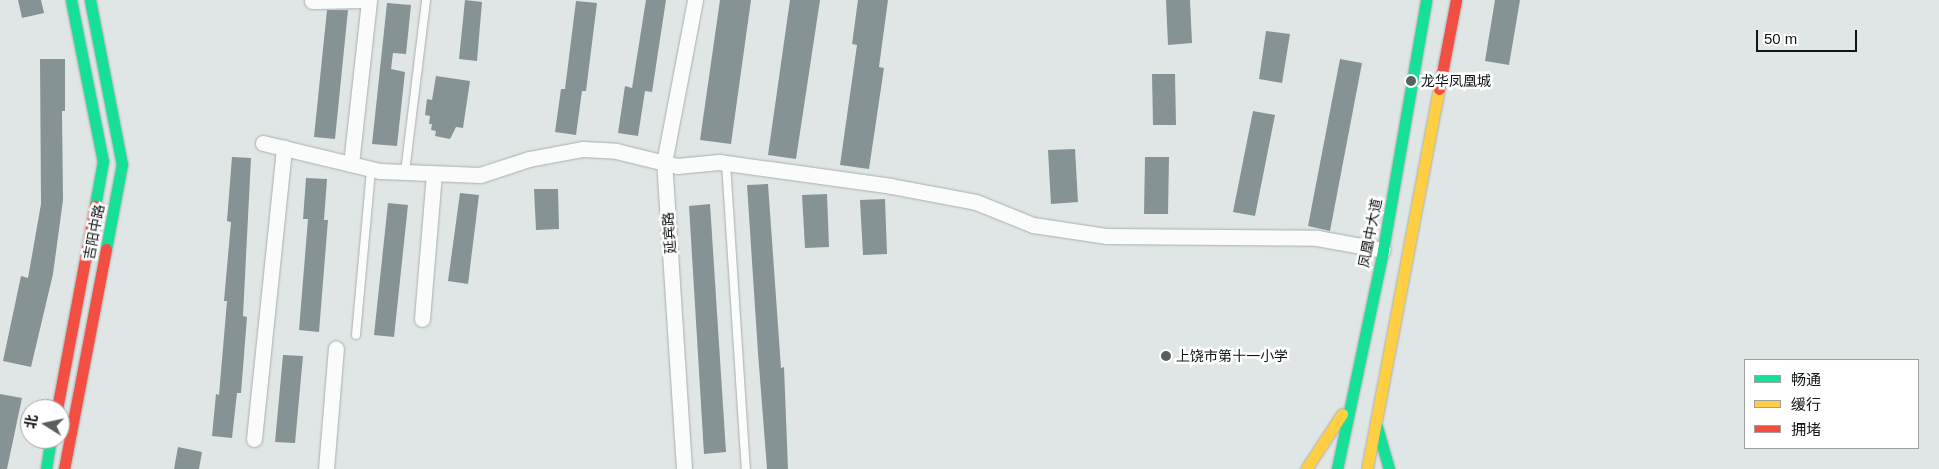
<!DOCTYPE html>
<html>
<head>
<meta charset="utf-8">
<style>
	body { margin:0 }
	#map { position:relative; width:1939px; height:469px; overflow:hidden; background:#e0e6e6; font-family:Helvetica,"Noto Sans SC",sans-serif }
	div>[style] { position:absolute }
	.building>* { inset:0; background:#859394 }
	.roads { filter:drop-shadow(0 0 1px #aaaeae) drop-shadow(0 0 1px #aaaeae) }
	.lane>* { height:8px; margin:-4px; padding:0 4px; transform-origin:4px; border-radius:4px; background:#fafbfb }
	.street>* { height:15px; margin:-7.5px; padding:0 7.5px; transform-origin:7.5px; border-radius:7.5px; background:#fafbfb }
	.fast>* { height:11px; margin:-5.5px; padding:0 5.5px; transform-origin:5.5px; border-radius:5.5px; background:#16e098 }
	.slow>* { height:11px; margin:-5.5px; padding:0 5.5px; transform-origin:5.5px; border-radius:5.5px; background:#ffcf43 }
	.jam>* { height:11px; margin:-5.5px; padding:0 5.5px; transform-origin:5.5px; border-radius:5.5px; background:#f24e42 }
	.dots>* { width:14px; height:14px; translate:-50% -50%; box-sizing:border-box; border:2px solid #fff; border-radius:50% }
	span { translate:-50% -50%; white-space:nowrap; text-align:center; line-height:1.15; -webkit-text-stroke:5px #fff; paint-order:stroke }
	.poi-label { font-size:14px; color:#101415 }
	.left { translate:0 -50%; text-align:left }
	.street-label { font-size:14px; color:#101415 }
	.legend { position:absolute; left:1744px; top:359px; width:175px; height:90px; box-sizing:border-box; background:#fff; border:1px solid #9fa1a1; margin:0; padding:6px 9px; list-style:none; font-size:15px; color:#101415 }
	.legend li { display:flex; align-items:center; gap:10px; height:25px }
	.legend b { width:25px; border:1px solid #9fa1a1 }
	.north { position:absolute; left:20px; top:399px; width:50px; height:50px; box-sizing:border-box; background:#fff; border:1px solid #9fa1a1; border-radius:50%; rotate:280deg; font-size:14px; font-weight:700; line-height:20px; text-align:center; color:#101415 }
	.north::after { content:''; display:block; margin:auto; width:18px; height:22px; background:#595e5e; clip-path:polygon(50% 0,100% 100%,50% 72%,0 100%) }
	.scale { position:absolute; left:1756px; top:30px; width:101px; height:22px; box-sizing:border-box; border:2px solid #101415; border-top:0; padding-left:6px; font-size:15px; line-height:18px; white-space:nowrap; color:#101415; -webkit-text-stroke:4px #fff; paint-order:stroke }
</style>
</head>
<body>
<div id="map">
	<div class="building">
		<i style="clip-path:polygon(18px 0,41px 0,44px 13px,22px 18px)"></i>
		<i style="clip-path:polygon(465px 0,482px 2px,477px 61px,459px 59px)"></i>
		<i style="clip-path:polygon(646px 0,666px 0,652px 92px,645px 91px,638px 136px,618px 133px,625px 86px,632px 88px)"></i>
		<i style="clip-path:polygon(720px 0,751px 0,731px 144px,700px 140px)"></i>
		<i style="clip-path:polygon(790px 0,820px 0,796px 159px,768px 155px)"></i>
		<i style="clip-path:polygon(858px 0,888px 0,879px 67px,884px 68px,869px 169px,840px 165px,857px 45px,852px 44px)"></i>
		<i style="clip-path:polygon(1166px 0,1190px 0,1192px 43px,1168px 45px)"></i>
		<i style="clip-path:polygon(1495px 0,1520px 0,1509px 65px,1485px 61px)"></i>
		<i style="clip-path:polygon(576px 1px,597px 3px,586px 91px,582px 91px,576px 135px,555px 132px,561px 89px,565px 89px)"></i>
		<i style="clip-path:polygon(387px 3px,411px 5px,406px 54px,393px 53px,391px 69px,405px 72px,397px 146px,372px 144px)"></i>
		<i style="clip-path:polygon(327px 10px,348px 10px,335px 139px,314px 137px)"></i>
		<i style="clip-path:polygon(1266px 31px,1290px 34px,1282px 83px,1259px 79px)"></i>
		<i style="clip-path:polygon(40px 59px,65px 59px,65px 111px,62px 111px,63px 200px,53px 274px,31px 367px,3px 361px,21px 276px,28px 278px,41px 204px)"></i>
		<i style="clip-path:polygon(1340px 59px,1362px 63px,1330px 231px,1308px 226px)"></i>
		<i style="clip-path:polygon(1152px 74px,1175px 74px,1176px 125px,1153px 125px)"></i>
		<i style="clip-path:polygon(436px 76px,470px 81px,463px 128px,456px 127px,450px 139px,435px 136px,436px 131px,431px 130px,432px 124px,429px 124px,430px 116px,425px 115px,427px 99px,432px 100px)"></i>
		<i style="clip-path:polygon(1253px 111px,1275px 115px,1255px 216px,1233px 212px)"></i>
		<i style="clip-path:polygon(1075px 149px,1078px 202px,1051px 204px,1048px 150px)"></i>
		<i style="clip-path:polygon(232px 157px,251px 158px,243px 316px,247px 317px,241px 393px,237px 393px,232px 438px,212px 436px,216px 394px,219px 395px,227px 301px,224px 301px,231px 222px,227px 221px)"></i>
		<i style="clip-path:polygon(1145px 157px,1169px 157px,1168px 214px,1144px 214px)"></i>
		<i style="clip-path:polygon(306px 178px,327px 179px,324px 220px,328px 220px,319px 332px,299px 330px,308px 219px,303px 219px)"></i>
		<i style="clip-path:polygon(768px 184px,781px 368px,784px 367px,788px 469px,767px 469px,758px 353px,747px 185px)"></i>
		<i style="clip-path:polygon(534px 189px,558px 189px,559px 229px,536px 230px)"></i>
		<i style="clip-path:polygon(460px 193px,479px 195px,468px 284px,448px 281px)"></i>
		<i style="clip-path:polygon(827px 194px,829px 247px,805px 248px,802px 195px)"></i>
		<i style="clip-path:polygon(885px 199px,887px 254px,863px 255px,860px 200px)"></i>
		<i style="clip-path:polygon(388px 203px,408px 205px,394px 337px,374px 335px)"></i>
		<i style="clip-path:polygon(710px 204px,726px 452px,704px 454px,689px 206px)"></i>
		<i style="clip-path:polygon(283px 355px,303px 356px,295px 443px,275px 442px)"></i>
		<i style="clip-path:polygon(0 394px,22px 398px,7px 469px,0 469px)"></i>
		<i style="clip-path:polygon(178px 447px,202px 452px,199px 469px,174px 469px)"></i>
	</div>
	<div class="roads">
		<div class="lane">
			<i style="left:726px;top:163px;width:307px;rotate:86.3deg"></i>
			<i style="left:405px;top:172px;width:173px;rotate:-83deg"></i>
			<i style="left:356px;top:335px;width:167px;rotate:-84.8deg"></i>
		</div>
		<div class="street">
			<i style="left:312px;top:1px;width:54px;rotate:-1.1deg"></i>
			<i style="left:263px;top:143px;width:120px;rotate:13.5deg"></i>
			<i style="left:380px;top:171px;width:100px;rotate:2.3deg"></i>
			<i style="left:480px;top:175px;width:52px;rotate:-18.1deg"></i>
			<i style="left:529px;top:159px;width:55px;rotate:-10.5deg"></i>
			<i style="left:583px;top:149px;width:33px;rotate:3deg"></i>
			<i style="left:616px;top:151px;width:63px;rotate:13.8deg"></i>
			<i style="left:677px;top:166px;width:42px;rotate:-5.4deg"></i>
			<i style="left:719px;top:162px;width:174px;rotate:7.9deg"></i>
			<i style="left:891px;top:186px;width:86px;rotate:10.7deg"></i>
			<i style="left:976px;top:202px;width:61px;rotate:22deg"></i>
			<i style="left:1033px;top:225px;width:75px;rotate:8.5deg"></i>
			<i style="left:1107px;top:236px;width:210px;rotate:0.5deg"></i>
			<i style="left:1317px;top:238px;width:67px;rotate:10.3deg"></i>
			<i style="left:351px;top:164px;width:165px;rotate:-83.7deg"></i>
			<i style="left:422px;top:319px;width:146px;rotate:-85.3deg"></i>
			<i style="left:254px;top:439px;width:293px;rotate:-84.1deg"></i>
			<i style="left:326px;top:469px;width:121px;rotate:-85.3deg"></i>
			<i style="left:684px;top:469px;width:307px;rotate:-93.7deg"></i>
			<i style="left:664px;top:163px;width:166px;rotate:-79.2deg"></i>
		</div>
		<div class="fast">
			<i style="left:71px;top:0;width:164px;rotate:78.8deg"></i>
			<i style="left:103px;top:161px;width:46px;rotate:100.1deg"></i>
			<i style="left:90px;top:0;width:167px;rotate:79deg"></i>
			<i style="left:122px;top:164px;width:86px;rotate:100.7deg"></i>
			<i style="left:1377px;top:427px;width:44px;rotate:74.1deg"></i>
			<i style="left:46px;top:469px;width:30px;rotate:-81deg"></i>
			<i style="left:1337px;top:469px;width:224px;rotate:-78.1deg"></i>
			<i style="left:1383px;top:250px;width:254px;rotate:-80.2deg"></i>
		</div>
		<div class="slow">
			<i style="left:1306px;top:469px;width:66px;rotate:-56.8deg"></i>
			<i style="left:1367px;top:469px;width:387px;rotate:-79.3deg"></i>
		</div>
		<div class="jam">
			<i style="left:1439px;top:89px;width:91px;rotate:-79.2deg"></i>
			<i style="left:57px;top:409px;width:207px;rotate:-79.4deg"></i>
			<i style="left:64px;top:469px;width:224px;rotate:-79.2deg"></i>
		</div>
	</div>
	<div class="dots">
		<i style="left:1411px;top:81px;background:#595e5e"></i>
		<i style="left:1166px;top:356px;background:#595e5e"></i>
	</div>
	<div class="poi-label">
		<span class="left" style="left:1421px;top:81px">龙华凤凰城</span>
		<span class="left" style="left:1176px;top:356px">上饶市第十一小学</span>
	</div>
	<div class="street-label">
		<span style="left:94px;top:232px;rotate:-79deg">吉阳中路</span>
		<span style="left:669px;top:233px;rotate:-94deg">延宾路</span>
		<span style="left:1370px;top:233px;rotate:-79deg">凤凰中大道</span>
	</div>
	<ul class="legend">
	<li><b style="height:6px;background:#16e098"></b>畅通</li>
	<li><b style="height:6px;background:#ffcf43"></b>缓行</li>
	<li><b style="height:6px;background:#f24e42"></b>拥堵</li>
	</ul>
	<div class="north">北</div>
	<div class="scale">50 m</div>
</div>
</body>
</html>
